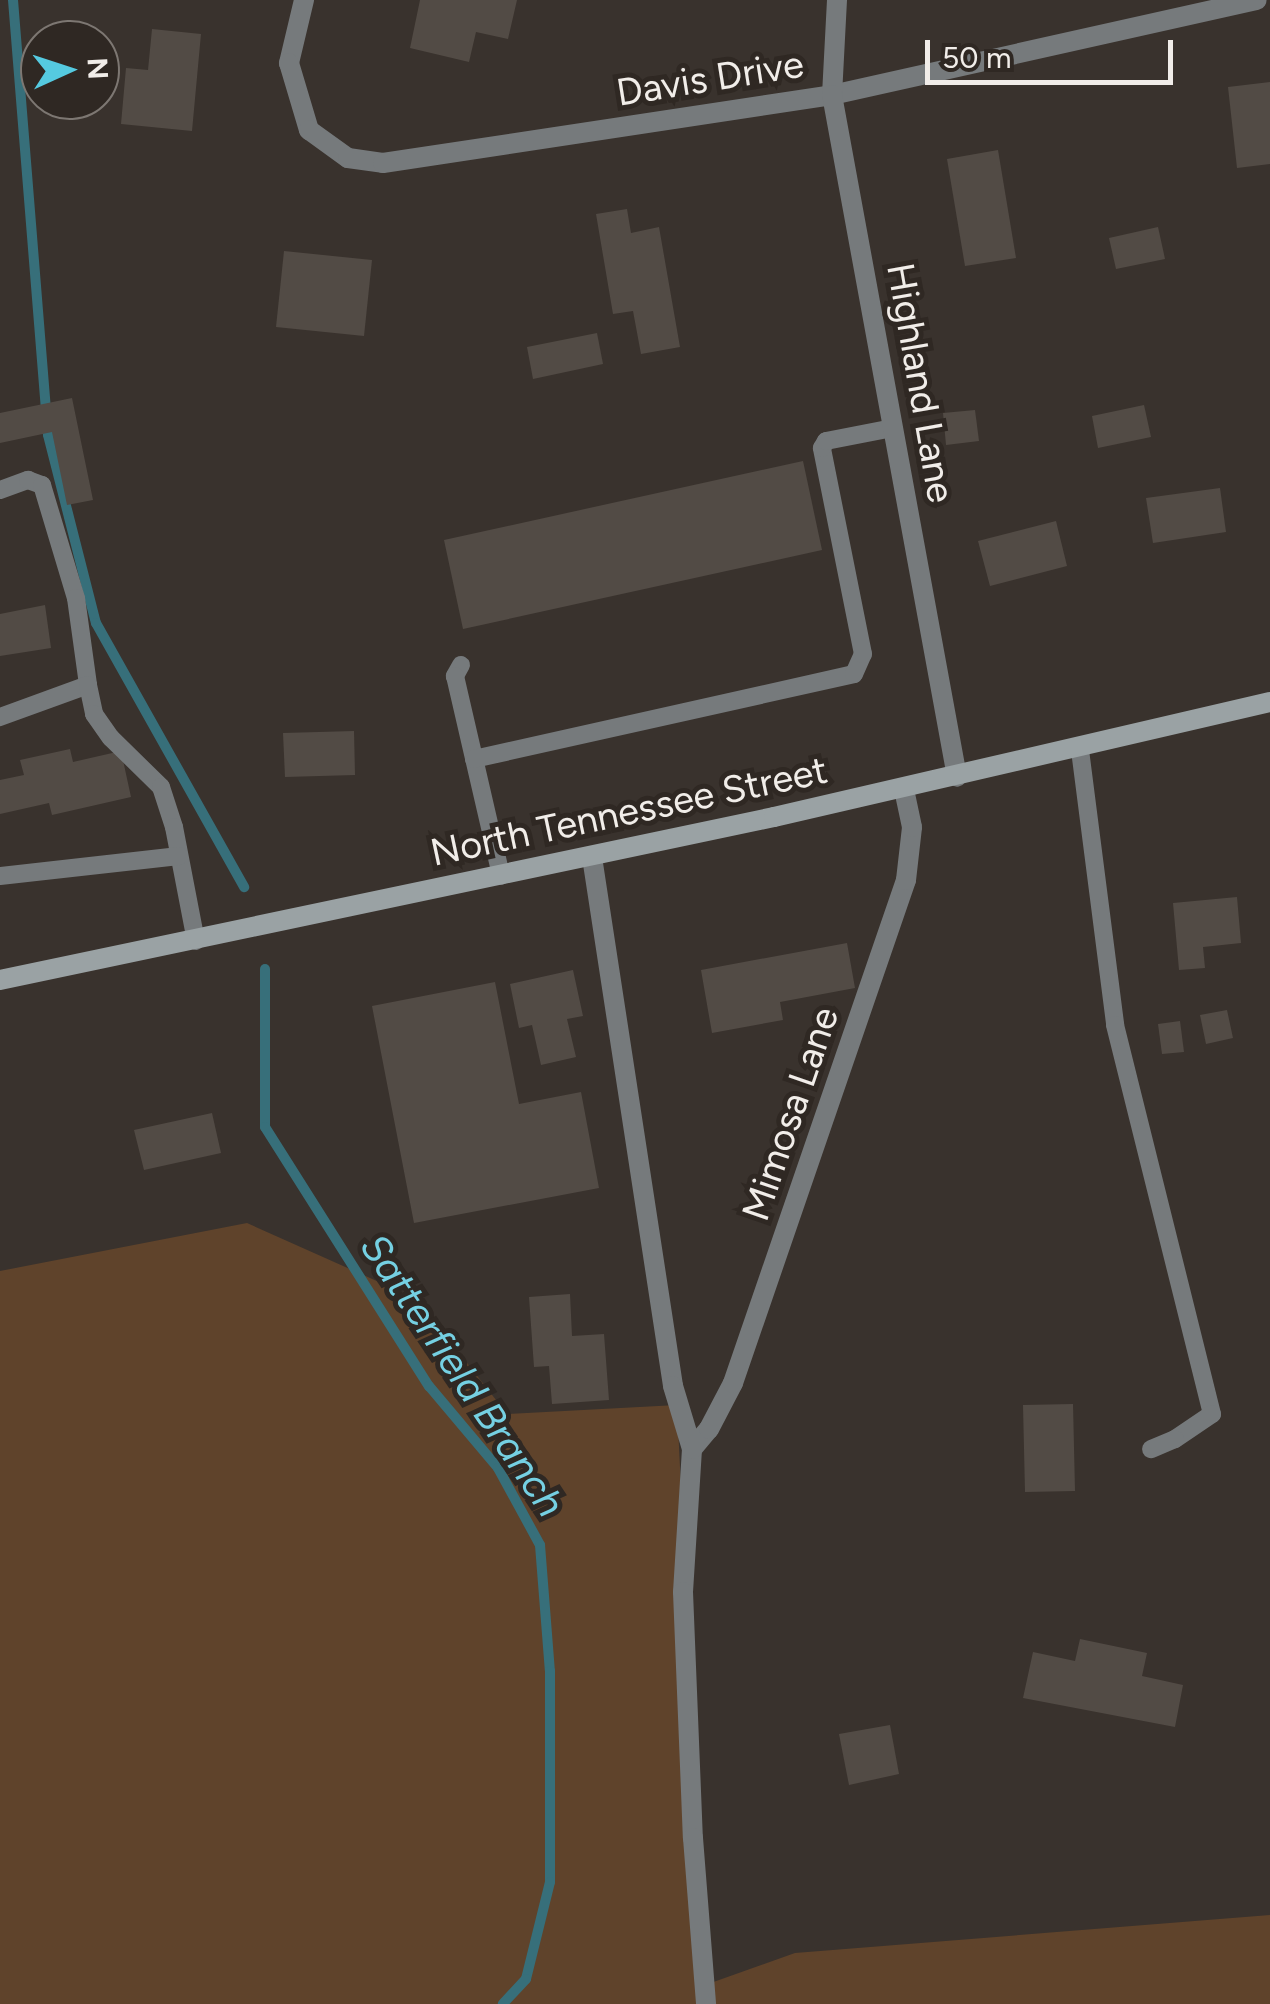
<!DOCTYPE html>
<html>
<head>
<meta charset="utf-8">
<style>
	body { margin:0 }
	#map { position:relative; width:1270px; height:2004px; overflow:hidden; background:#39322d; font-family:Figtree,sans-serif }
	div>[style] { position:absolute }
	.green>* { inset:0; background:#5f432b }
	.stream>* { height:10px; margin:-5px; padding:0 5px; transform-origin:5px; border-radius:5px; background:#376f7a }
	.building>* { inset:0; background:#524b45 }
	.service>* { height:18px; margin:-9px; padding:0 9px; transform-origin:9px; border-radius:9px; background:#767a7c }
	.minor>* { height:20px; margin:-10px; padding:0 10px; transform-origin:10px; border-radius:10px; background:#767a7c }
	.secondary>* { height:20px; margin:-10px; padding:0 10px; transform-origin:10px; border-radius:10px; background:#9aa2a4 }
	span { translate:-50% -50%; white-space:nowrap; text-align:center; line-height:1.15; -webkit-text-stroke:10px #2f2823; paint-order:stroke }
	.street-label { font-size:38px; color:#f1ede9 }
	.water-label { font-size:40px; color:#75d0e2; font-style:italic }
	.north { position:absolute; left:20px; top:20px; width:100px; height:100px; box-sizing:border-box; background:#2f2823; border:2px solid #7d7772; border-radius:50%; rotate:87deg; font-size:28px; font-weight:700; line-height:40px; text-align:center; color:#f1ede9 }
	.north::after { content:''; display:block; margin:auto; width:35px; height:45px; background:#55cae0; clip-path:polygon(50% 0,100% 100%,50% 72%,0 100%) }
	.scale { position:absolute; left:925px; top:40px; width:248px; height:45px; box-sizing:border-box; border:5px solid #f1ede9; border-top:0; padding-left:12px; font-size:30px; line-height:35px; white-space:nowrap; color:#f1ede9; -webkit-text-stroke:8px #2f2823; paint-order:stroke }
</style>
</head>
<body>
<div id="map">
	<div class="green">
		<i style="clip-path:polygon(247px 1223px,417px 1299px,507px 1414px,677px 1405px,705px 1985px,795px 1953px,1270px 1915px,1270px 2004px,0 2004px,0 1271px)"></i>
	</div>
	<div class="stream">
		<i style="left:13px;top:0;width:436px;rotate:85.4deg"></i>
		<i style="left:48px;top:435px;width:194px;rotate:75.7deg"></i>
		<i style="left:96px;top:623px;width:303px;rotate:60.7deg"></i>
		<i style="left:265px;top:969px;width:158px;rotate:90deg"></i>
		<i style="left:265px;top:1127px;width:307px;rotate:57.7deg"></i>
		<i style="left:429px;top:1386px;width:107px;rotate:49.9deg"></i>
		<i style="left:498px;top:1468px;width:88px;rotate:61.4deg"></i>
		<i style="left:540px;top:1545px;width:126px;rotate:85.5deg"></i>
		<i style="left:550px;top:1671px;width:211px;rotate:90deg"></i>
		<i style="left:550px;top:1882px;width:100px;rotate:103.9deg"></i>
		<i style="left:526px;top:1979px;width:34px;rotate:133deg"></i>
	</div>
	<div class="building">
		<i style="clip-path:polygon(420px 0,517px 0,508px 39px,476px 32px,469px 62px,410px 48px)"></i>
		<i style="clip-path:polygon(152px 29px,201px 34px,192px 131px,121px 124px,126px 68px,148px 70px)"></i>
		<i style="clip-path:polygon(1270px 82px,1270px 164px,1237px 168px,1228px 87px)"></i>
		<i style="clip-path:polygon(998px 150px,1016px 258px,965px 266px,947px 159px)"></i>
		<i style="clip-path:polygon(627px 209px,631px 233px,659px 227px,680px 347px,641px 354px,633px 311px,613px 314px,596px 214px)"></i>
		<i style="clip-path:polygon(1158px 227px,1165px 259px,1116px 269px,1109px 238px)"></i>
		<i style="clip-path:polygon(284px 251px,372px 260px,364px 336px,276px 327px)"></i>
		<i style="clip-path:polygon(597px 333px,603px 364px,533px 379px,527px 347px)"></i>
		<i style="clip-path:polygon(72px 398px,93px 500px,67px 505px,52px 432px,0 443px,0 413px)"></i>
		<i style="clip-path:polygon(1144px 405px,1151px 437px,1098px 448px,1092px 416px)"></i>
		<i style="clip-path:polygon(975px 410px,979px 441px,946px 445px,943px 413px)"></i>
		<i style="clip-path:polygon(803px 461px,822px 550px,463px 629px,444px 540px)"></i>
		<i style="clip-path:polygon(1220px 488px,1226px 532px,1153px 543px,1146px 498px)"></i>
		<i style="clip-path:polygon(1056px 521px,1067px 566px,990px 586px,978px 541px)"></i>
		<i style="clip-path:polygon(45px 605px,51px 648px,0 656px,0 614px)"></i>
		<i style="clip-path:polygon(354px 731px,355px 775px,285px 777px,283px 733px)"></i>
		<i style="clip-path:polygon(70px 749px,73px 762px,121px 751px,131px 797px,52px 815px,49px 803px,0 814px,0 780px,24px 775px,20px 760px)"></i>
		<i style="clip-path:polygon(1237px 897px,1241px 943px,1203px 947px,1205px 968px,1179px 970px,1173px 903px)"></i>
		<i style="clip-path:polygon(847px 943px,855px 988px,780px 1002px,783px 1020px,712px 1033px,701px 970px)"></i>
		<i style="clip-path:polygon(573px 970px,583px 1016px,567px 1019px,576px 1057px,541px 1065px,532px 1025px,519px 1028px,510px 984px)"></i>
		<i style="clip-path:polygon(495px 982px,519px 1104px,581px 1092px,599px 1188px,414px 1223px,372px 1006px)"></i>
		<i style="clip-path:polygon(1227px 1010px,1233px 1038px,1206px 1044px,1200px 1015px)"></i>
		<i style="clip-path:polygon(1180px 1021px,1184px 1052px,1162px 1054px,1158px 1024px)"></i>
		<i style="clip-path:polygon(212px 1113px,221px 1153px,144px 1170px,134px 1130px)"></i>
		<i style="clip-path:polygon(570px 1294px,572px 1336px,604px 1334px,609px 1400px,552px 1404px,549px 1366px,534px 1367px,529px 1297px)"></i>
		<i style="clip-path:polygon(1073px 1404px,1075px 1491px,1025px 1492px,1023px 1405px)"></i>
		<i style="clip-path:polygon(1080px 1639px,1147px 1653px,1142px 1676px,1183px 1685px,1175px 1727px,1023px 1698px,1033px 1652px,1075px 1661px)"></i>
		<i style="clip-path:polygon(890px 1725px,899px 1774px,849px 1785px,839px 1734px)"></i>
	</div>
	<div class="service">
		<i style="left:0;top:490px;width:30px;rotate:-20deg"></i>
		<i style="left:28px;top:480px;width:15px;rotate:20deg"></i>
		<i style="left:42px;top:485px;width:118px;rotate:73.3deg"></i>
		<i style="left:76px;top:598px;width:88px;rotate:82.1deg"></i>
		<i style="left:88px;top:685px;width:94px;rotate:160deg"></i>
		<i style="left:461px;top:665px;width:13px;rotate:119deg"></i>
		<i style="left:455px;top:676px;width:205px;rotate:77deg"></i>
		<i style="left:88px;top:685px;width:30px;rotate:78deg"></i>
		<i style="left:94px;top:714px;width:29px;rotate:55deg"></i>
		<i style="left:111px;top:738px;width:70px;rotate:44.4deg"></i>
		<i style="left:161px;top:787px;width:42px;rotate:72deg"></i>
		<i style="left:174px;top:827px;width:116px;rotate:79.1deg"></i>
		<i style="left:1080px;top:750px;width:277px;rotate:82.7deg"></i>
		<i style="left:1115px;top:1025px;width:401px;rotate:76deg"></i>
		<i style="left:1212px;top:1414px;width:45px;rotate:146deg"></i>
		<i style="left:1175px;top:1439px;width:26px;rotate:157deg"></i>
		<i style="left:474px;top:759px;width:389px;rotate:-12.6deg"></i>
		<i style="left:854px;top:674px;width:22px;rotate:-66deg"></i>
		<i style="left:863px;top:654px;width:210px;rotate:-101.3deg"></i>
		<i style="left:822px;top:448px;width:8px;rotate:-60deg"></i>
		<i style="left:826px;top:441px;width:68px;rotate:-11deg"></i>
		<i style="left:0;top:876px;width:180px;rotate:-6.4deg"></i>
	</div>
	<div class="minor">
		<i style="left:304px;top:0;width:65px;rotate:103.4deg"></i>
		<i style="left:289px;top:63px;width:70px;rotate:73.4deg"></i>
		<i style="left:309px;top:130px;width:48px;rotate:35.7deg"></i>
		<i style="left:348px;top:158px;width:35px;rotate:8deg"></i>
		<i style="left:383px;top:163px;width:454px;rotate:-8.6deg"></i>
		<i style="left:832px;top:95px;width:435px;rotate:-12.6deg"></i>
		<i style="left:837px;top:0;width:95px;rotate:93deg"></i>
		<i style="left:832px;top:95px;width:693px;rotate:79.61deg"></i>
		<i style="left:592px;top:857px;width:535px;rotate:81.29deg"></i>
		<i style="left:673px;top:1386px;width:66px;rotate:73.2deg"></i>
		<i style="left:692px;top:1449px;width:143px;rotate:93.6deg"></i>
		<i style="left:683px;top:1592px;width:246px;rotate:87.7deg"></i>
		<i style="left:693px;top:1838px;width:167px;rotate:85.5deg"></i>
		<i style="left:692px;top:1449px;width:26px;rotate:-50deg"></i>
		<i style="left:709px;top:1429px;width:52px;rotate:-62.4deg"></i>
		<i style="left:733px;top:1383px;width:532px;rotate:-71.02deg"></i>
		<i style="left:906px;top:880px;width:53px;rotate:-83.5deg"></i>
		<i style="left:912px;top:827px;width:39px;rotate:-102deg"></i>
	</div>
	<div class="secondary">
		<i style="left:0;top:980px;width:791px;rotate:-11.89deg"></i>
		<i style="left:774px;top:817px;width:509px;rotate:-13.05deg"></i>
	</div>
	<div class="street-label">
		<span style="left:710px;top:79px;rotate:-9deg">Davis Drive</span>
		<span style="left:920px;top:383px;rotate:80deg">Highland Lane</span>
		<span style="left:629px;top:812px;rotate:-12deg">North Tennessee Street</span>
		<span style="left:791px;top:1114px;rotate:-71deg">Mimosa Lane</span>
	</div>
	<div class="water-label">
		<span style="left:463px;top:1375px;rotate:56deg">Satterfield Branch</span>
	</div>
	<div class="north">N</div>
	<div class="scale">50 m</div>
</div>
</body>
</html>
